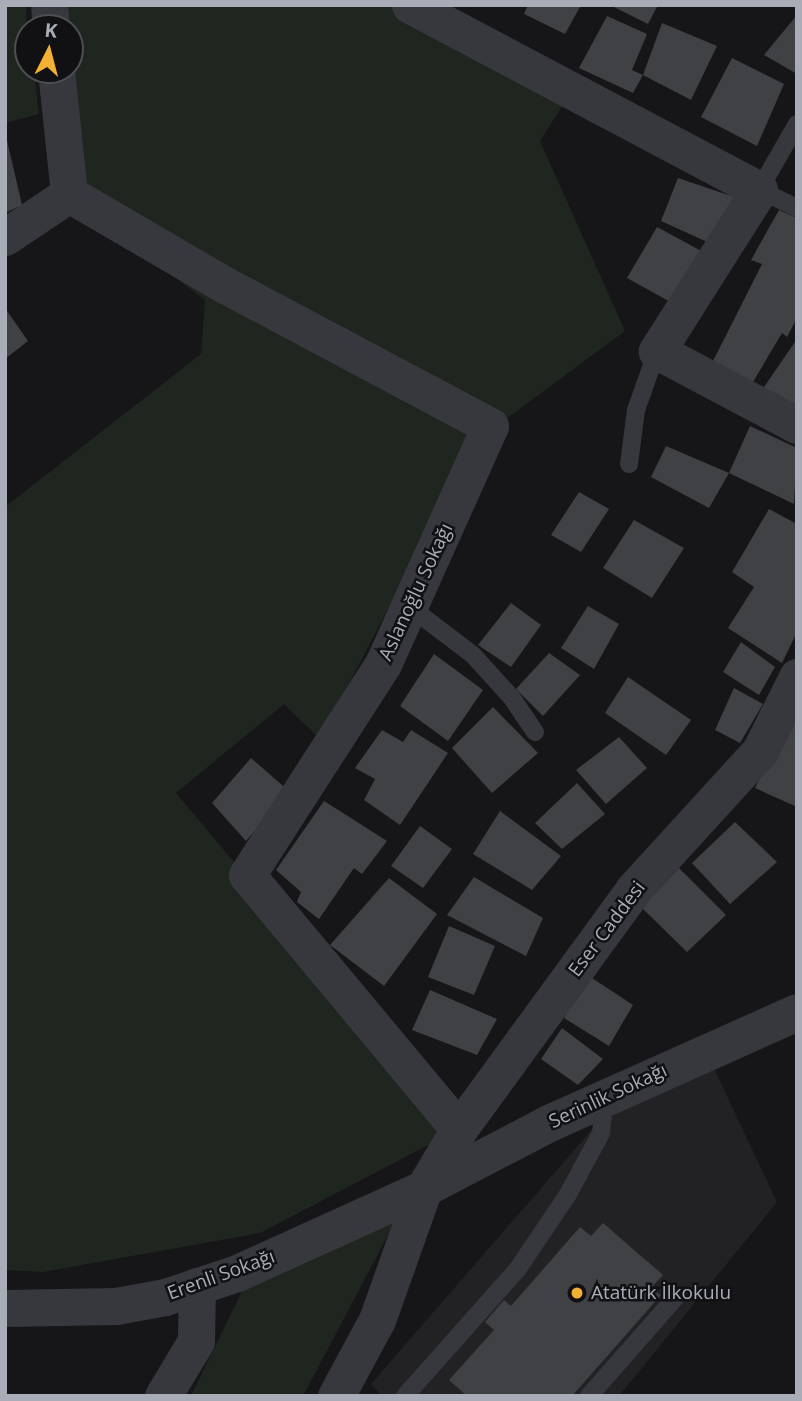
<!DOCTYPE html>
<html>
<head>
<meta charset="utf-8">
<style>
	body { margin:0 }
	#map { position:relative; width:802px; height:1401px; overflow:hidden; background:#161618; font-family:"Open Sans",sans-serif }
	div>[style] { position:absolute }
	.built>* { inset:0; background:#222225 }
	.green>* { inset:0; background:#1e261f }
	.building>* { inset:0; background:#404145 }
	.service>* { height:18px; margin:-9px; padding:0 9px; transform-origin:9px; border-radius:9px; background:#37383d }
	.minor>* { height:37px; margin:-18.5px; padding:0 18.5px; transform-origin:18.5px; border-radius:18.5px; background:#37383d }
	.dots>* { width:19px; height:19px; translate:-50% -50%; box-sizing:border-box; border:4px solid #111113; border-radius:50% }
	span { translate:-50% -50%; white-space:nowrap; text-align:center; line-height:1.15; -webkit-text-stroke:5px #111113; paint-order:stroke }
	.street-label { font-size:19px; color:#a8adb8 }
	.poi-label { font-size:19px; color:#a8adb8 }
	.left { translate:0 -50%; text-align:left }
	.frame { position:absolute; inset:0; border:7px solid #a8adb8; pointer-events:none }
	.north { position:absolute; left:14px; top:14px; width:70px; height:70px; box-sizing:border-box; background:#111113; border:2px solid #4d4f55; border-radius:50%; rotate:6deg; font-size:19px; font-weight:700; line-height:28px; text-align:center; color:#a8adb8 }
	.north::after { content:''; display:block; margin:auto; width:24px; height:32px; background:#f2b134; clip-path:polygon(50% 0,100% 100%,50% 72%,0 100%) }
</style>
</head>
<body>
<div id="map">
	<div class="built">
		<i style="clip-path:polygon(710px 1060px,777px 1202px,619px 1396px,381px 1396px,371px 1384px,595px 1126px)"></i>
	</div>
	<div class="green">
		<i style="clip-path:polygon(5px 5px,26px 5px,28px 70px,34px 70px,39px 114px,5px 123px)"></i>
		<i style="clip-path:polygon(66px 5px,428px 5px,575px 86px,540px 141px,625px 331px,476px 441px,320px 739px,284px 704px,176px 793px,459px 1129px,260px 1233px,43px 1272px,5px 1270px,5px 507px,201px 354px,205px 300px,82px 208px)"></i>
		<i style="clip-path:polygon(398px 1216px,303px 1396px,191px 1396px,242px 1291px)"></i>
	</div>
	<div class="building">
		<i style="clip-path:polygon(528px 5px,581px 5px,565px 34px,524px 14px)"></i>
		<i style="clip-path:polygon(610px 5px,658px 5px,648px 24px)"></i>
		<i style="clip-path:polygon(797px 15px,797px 74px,764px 55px)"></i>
		<i style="clip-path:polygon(607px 16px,647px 34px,632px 70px,643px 75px,633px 93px,579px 68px)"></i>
		<i style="clip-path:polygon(662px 23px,717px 46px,691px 100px,643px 75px)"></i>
		<i style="clip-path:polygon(732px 58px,784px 84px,757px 146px,701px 117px)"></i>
		<i style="clip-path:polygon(6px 136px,22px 205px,5px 213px,5px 137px)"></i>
		<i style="clip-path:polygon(678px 178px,743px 200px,714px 245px,661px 221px)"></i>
		<i style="clip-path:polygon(779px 210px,797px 218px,797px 318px,787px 337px,782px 333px,753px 382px,713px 361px,762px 264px,751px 260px)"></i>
		<i style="clip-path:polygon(657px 227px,705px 253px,674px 304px,627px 278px)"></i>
		<i style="clip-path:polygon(5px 308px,28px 341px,5px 359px)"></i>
		<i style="clip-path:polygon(797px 339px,797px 409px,760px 393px)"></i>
		<i style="clip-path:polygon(750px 426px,797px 448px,794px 504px,729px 473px)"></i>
		<i style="clip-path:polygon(666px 446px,729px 473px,709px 508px,651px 477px)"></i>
		<i style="clip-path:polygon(579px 492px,609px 509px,581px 552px,551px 535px)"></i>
		<i style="clip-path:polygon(769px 509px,797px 524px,797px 632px,782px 663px,728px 628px,754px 587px,732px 572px)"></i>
		<i style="clip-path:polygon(634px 520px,684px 548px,652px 598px,603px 568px)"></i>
		<i style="clip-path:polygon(511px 603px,541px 625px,511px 667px,478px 645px)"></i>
		<i style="clip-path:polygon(588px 606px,619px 624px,594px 669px,561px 648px)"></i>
		<i style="clip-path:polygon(741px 642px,775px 667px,759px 695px,723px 672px)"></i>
		<i style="clip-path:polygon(549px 653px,580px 675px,543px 716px,516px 689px)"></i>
		<i style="clip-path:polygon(434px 654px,483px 690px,448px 741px,400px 706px)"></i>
		<i style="clip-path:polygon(628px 677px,691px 720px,666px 755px,605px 713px)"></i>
		<i style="clip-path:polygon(734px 688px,763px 704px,740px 743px,715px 730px)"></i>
		<i style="clip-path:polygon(797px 705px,797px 807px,755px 788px)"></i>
		<i style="clip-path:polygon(493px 707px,538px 753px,492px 793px,452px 748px)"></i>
		<i style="clip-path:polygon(382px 730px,403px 742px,411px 730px,448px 753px,400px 825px,364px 800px,375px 779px,355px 768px)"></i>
		<i style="clip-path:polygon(619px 737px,647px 768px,606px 804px,576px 770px)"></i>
		<i style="clip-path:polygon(251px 758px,289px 791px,246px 841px,212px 803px)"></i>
		<i style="clip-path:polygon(577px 783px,605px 814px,562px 849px,535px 823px)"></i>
		<i style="clip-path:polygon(324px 801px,387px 841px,362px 874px,354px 868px,319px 919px,297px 902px,301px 892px,276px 870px)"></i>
		<i style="clip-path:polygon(500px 811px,561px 856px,532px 890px,473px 854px)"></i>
		<i style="clip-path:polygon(735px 822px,777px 862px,730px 904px,692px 863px)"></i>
		<i style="clip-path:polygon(420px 826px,452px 849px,423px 888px,391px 866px)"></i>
		<i style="clip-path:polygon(679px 868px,726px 915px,687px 952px,641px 907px)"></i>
		<i style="clip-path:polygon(474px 877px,543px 918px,526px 956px,447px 915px)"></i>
		<i style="clip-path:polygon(389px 878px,437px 914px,384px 986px,330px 945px)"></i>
		<i style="clip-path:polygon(449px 926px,495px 946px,474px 995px,428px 977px)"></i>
		<i style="clip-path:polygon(589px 976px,633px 1005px,609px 1046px,564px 1018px)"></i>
		<i style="clip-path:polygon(430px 990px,497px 1019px,477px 1055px,412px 1030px)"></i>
		<i style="clip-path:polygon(562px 1028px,603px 1059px,578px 1085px,541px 1059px)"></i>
		<i style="clip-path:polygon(603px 1223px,663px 1275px,650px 1289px,661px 1295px,572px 1396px,467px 1396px,449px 1380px,494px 1330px,485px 1322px,504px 1300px,511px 1306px,580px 1227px,591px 1236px)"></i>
	</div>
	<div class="service">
		<i style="left:797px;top:124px;width:76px;rotate:119.9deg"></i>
		<i style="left:759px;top:190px;width:42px;rotate:25.3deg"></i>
		<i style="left:629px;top:464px;width:54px;rotate:-82.6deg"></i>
		<i style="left:636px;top:410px;width:63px;rotate:-70.4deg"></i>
		<i style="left:410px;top:607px;width:79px;rotate:37.3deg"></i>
		<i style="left:473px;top:655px;width:58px;rotate:47.8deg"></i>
		<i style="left:512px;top:698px;width:41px;rotate:55.9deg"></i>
		<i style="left:405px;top:1396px;width:169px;rotate:-48.4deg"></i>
		<i style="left:517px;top:1270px;width:89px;rotate:-56deg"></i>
		<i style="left:567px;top:1196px;width:72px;rotate:-61.6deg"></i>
		<i style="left:601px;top:1133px;width:36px;rotate:-84deg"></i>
		<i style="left:589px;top:1396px;width:132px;rotate:-48.7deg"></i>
	</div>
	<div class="minor">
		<i style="left:49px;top:5px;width:23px;rotate:85deg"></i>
		<i style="left:410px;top:5px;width:395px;rotate:27.9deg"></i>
		<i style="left:759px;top:190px;width:191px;rotate:122.4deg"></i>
		<i style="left:657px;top:351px;width:158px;rotate:27.9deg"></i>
		<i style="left:69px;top:194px;width:181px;rotate:30.3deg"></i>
		<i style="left:225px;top:285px;width:300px;rotate:28deg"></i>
		<i style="left:490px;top:426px;width:261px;rotate:114.2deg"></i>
		<i style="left:383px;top:664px;width:251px;rotate:122.8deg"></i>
		<i style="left:247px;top:875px;width:331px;rotate:50.2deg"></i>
		<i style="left:5px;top:237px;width:77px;rotate:-33.9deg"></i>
		<i style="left:69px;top:194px;width:125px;rotate:-96deg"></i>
		<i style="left:5px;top:1308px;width:111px;rotate:-1deg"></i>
		<i style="left:116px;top:1306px;width:50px;rotate:-10.4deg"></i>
		<i style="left:165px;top:1297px;width:76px;rotate:-18.4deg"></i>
		<i style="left:237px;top:1273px;width:205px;rotate:-24.4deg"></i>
		<i style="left:424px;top:1188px;width:143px;rotate:-27.5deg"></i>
		<i style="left:551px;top:1122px;width:269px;rotate:-24.1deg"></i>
		<i style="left:163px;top:1396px;width:64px;rotate:-59deg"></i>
		<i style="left:196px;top:1341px;width:55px;rotate:-89deg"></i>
		<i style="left:336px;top:1396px;width:86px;rotate:-61.7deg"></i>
		<i style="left:377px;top:1320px;width:140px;rotate:-70.4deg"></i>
		<i style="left:424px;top:1188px;width:69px;rotate:-59.3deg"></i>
		<i style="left:459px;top:1129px;width:296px;rotate:-53.9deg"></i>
		<i style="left:633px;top:890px;width:188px;rotate:-47.6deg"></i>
		<i style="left:760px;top:751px;width:83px;rotate:-63.4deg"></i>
	</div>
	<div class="dots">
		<i style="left:577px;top:1293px;background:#f2b134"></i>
	</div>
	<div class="street-label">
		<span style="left:416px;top:592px;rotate:-65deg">Aslanoğlu Sokağı</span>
		<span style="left:607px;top:929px;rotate:-53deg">Eser Caddesi</span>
		<span style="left:608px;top:1096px;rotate:-25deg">Serinlik Sokağı</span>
		<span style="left:221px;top:1275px;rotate:-20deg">Erenli Sokağı</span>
	</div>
	<div class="poi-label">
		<span class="left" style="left:591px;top:1293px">Atatürk İlkokulu</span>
	</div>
	<div class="frame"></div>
	<div class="north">K</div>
</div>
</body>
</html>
